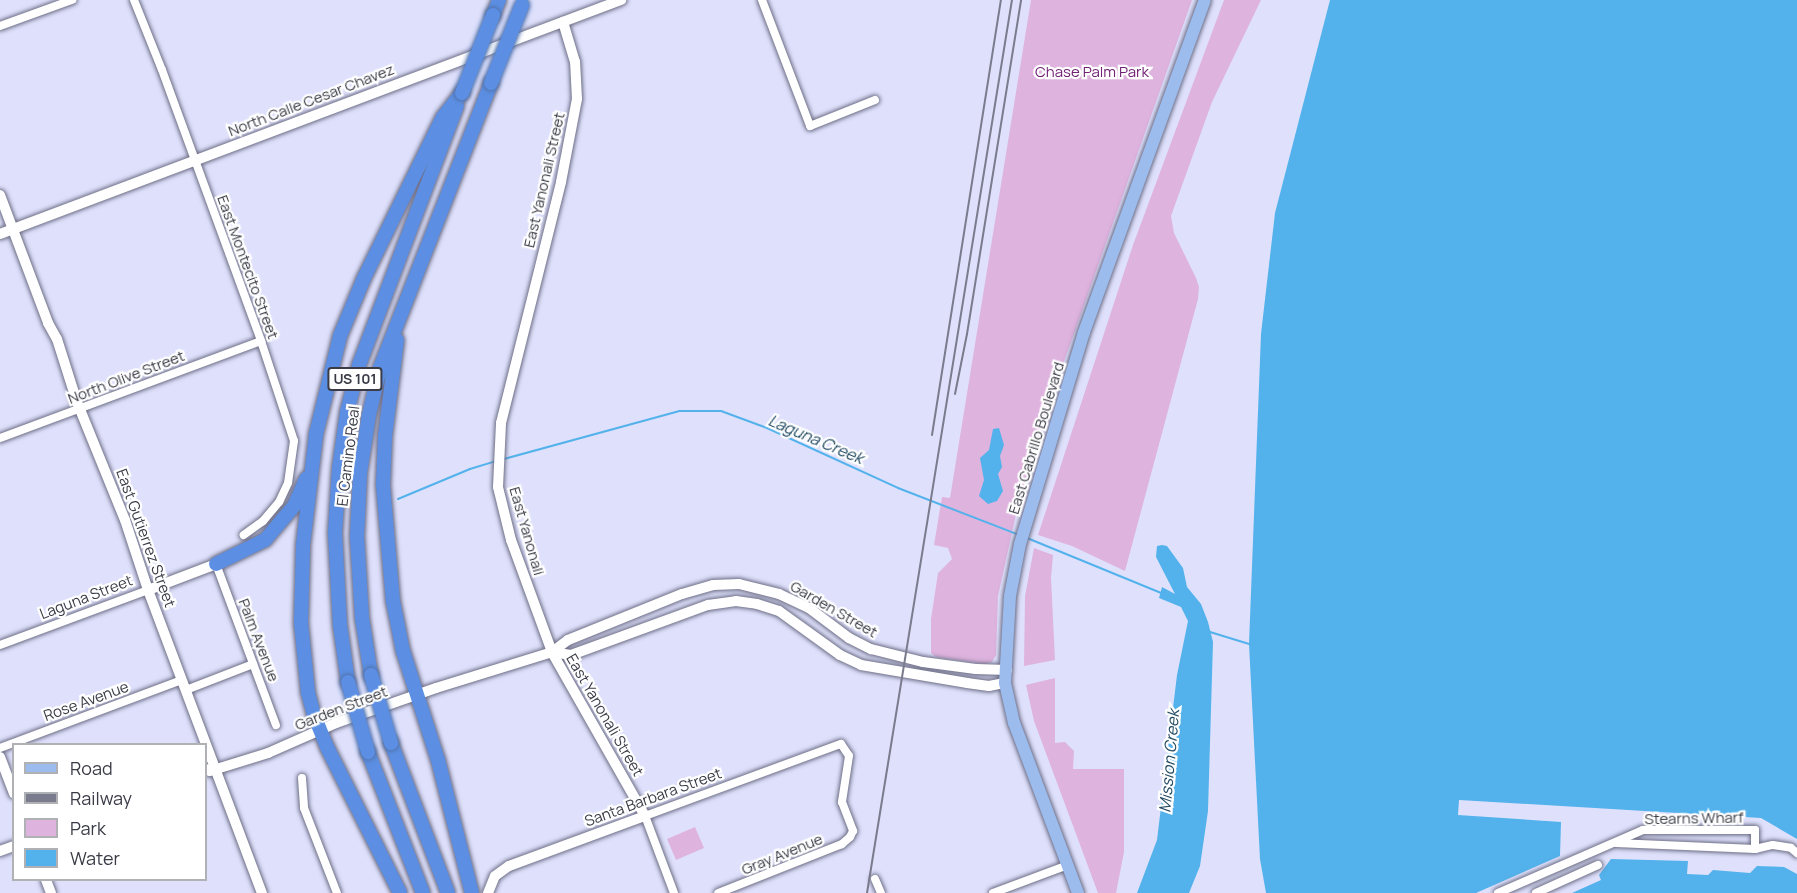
<!DOCTYPE html>
<html>
<head>
<meta charset="utf-8">
<style>
	body { margin:0 }
	#map { position:relative; width:1797px; height:893px; overflow:hidden; background:#dfe1fc; font-family:Manrope,sans-serif }
	div>[style] { position:absolute }
	.green>* { inset:0; background:#deb3de }
	.water>* { inset:0; background:#53b2eb }
	.pier>* { inset:0; background:#dfe1fc }
	.stream>* { height:2px; margin:-1px; padding:0 1px; transform-origin:1px; border-radius:1px; background:#53b2eb }
	.roads { filter:drop-shadow(0 0 2px #6d6e86) drop-shadow(0 0 2px #6d6e86) }
	.street>* { height:8px; margin:-4px; padding:0 4px; transform-origin:4px; border-radius:4px; background:#fff }
	.secondary>* { height:10px; margin:-5px; padding:0 5px; transform-origin:5px; border-radius:5px; background:#fff }
	.primary>* { height:12px; margin:-6px; padding:0 6px; transform-origin:6px; border-radius:6px; background:#9dbcee }
	.highway>* { height:14px; margin:-7px; padding:0 7px; transform-origin:7px; border-radius:7px; background:#5c8fe3 }
	.rail>* { height:2px; margin:-1px; padding:0 1px; transform-origin:1px; border-radius:1px; background:#7a7b8d }
	.bridges { filter:drop-shadow(0 0 2px #5072ac) drop-shadow(0 0 2px #5072ac) }
	.highway-bridge>* { height:14px; margin:-7px; padding:0 7px; transform-origin:7px; border-radius:7px; background:#5c8fe3 }
	span { translate:-50% -50%; white-space:nowrap; text-align:center; line-height:1.15; -webkit-text-stroke:4.5px #fff; paint-order:stroke }
	.shield-label span { padding:2px 4px; background:#fff; border:2px solid; border-radius:4px; -webkit-text-stroke-width:0 }
	.shield-label { font-size:14px; color:#3a3b46; font-weight:700 }
	.park-label { font-size:15px; color:#722275 }
	.street-label { font-size:15px; color:#3a3b46 }
	.water-label { font-size:16px; color:#234b63; font-style:italic }
	.legend { position:absolute; left:12px; top:743px; width:195px; height:138px; box-sizing:border-box; background:#fff; border:2px solid #b0b1b5; margin:0; padding:8px 10px; list-style:none; font-size:18px; color:#3a3b46 }
	.legend li { display:flex; align-items:center; gap:12px; height:30px }
	.legend b { width:30px; border:2px solid #b0b1b5 }
</style>
</head>
<body>
<div id="map">
	<div class="green">
		<i style="clip-path:polygon(1031px 0,1192px 0,1059px 376px,1017px 510px,998px 596px,996px 655px,992px 662px,985px 664px,936px 657px,931px 653px,931px 619px,938px 573px,952px 559px,948px 548px,934px 545px,942px 497px,950px 498px)"></i>
		<i style="clip-path:polygon(1224px 0,1261px 0,1212px 102px,1171px 216px,1174px 233px,1196px 278px,1199px 287px,1198px 299px,1125px 571px,1072px 546px,1038px 535px,1133px 245px)"></i>
		<i style="clip-path:polygon(1034px 548px,1053px 555px,1051px 578px,1055px 660px,1024px 666px,1025px 596px)"></i>
		<i style="clip-path:polygon(1055px 678px,1055px 743px,1065px 742px,1074px 751px,1073px 769px,1124px 769px,1124px 852px,1116px 893px,1098px 893px,1034px 721px,1026px 685px)"></i>
		<i style="clip-path:polygon(695px 827px,704px 848px,676px 860px,667px 839px)"></i>
	</div>
	<div class="water">
		<i style="clip-path:polygon(1330px 0,1797px 0,1797px 893px,1266px 893px,1260px 859px,1249px 644px,1261px 334px,1275px 213px)"></i>
		<i style="clip-path:polygon(999px 428px,1004px 445px,1000px 456px,1002px 467px,998px 474px,1003px 491px,997px 501px,988px 504px,979px 496px,984px 480px,980px 458px,989px 450px,993px 429px)"></i>
		<i style="clip-path:polygon(1162px 545px,1167px 546px,1183px 568px,1187px 587px,1201px 604px,1208px 622px,1213px 642px,1208px 811px,1200px 866px,1189px 893px,1137px 893px,1157px 840px,1177px 675px,1188px 621px,1181px 607px,1159px 598px,1162px 587px,1175px 594px,1156px 557px,1157px 546px)"></i>
	</div>
	<div class="pier">
		<i style="clip-path:polygon(1459px 800px,1761px 818px,1797px 839px,1797px 874px,1784px 867px,1757px 866px,1750px 873px,1713px 870px,1708px 875px,1687px 874px,1688px 861px,1611px 859px,1599px 875px,1601px 880px,1572px 893px,1476px 893px,1560px 856px,1561px 822px,1458px 815px)"></i>
	</div>
	<div class="stream">
		<i style="left:504px;top:459px;width:181px;rotate:-15.3deg"></i>
		<i style="left:679px;top:411px;width:42px"></i>
		<i style="left:721px;top:411px;width:49px;rotate:20.3deg"></i>
		<i style="left:767px;top:428px;width:144px;rotate:24.6deg"></i>
		<i style="left:898px;top:488px;width:130px;rotate:21.2deg"></i>
		<i style="left:398px;top:499px;width:78px;rotate:-22.6deg"></i>
		<i style="left:470px;top:469px;width:27px;rotate:-17deg"></i>
		<i style="left:1027px;top:538px;width:145px;rotate:22.3deg"></i>
		<i style="left:1210px;top:632px;width:41px;rotate:17.1deg"></i>
	</div>
	<div class="roads">
		<div class="street">
			<i style="left:134px;top:0;width:75px;rotate:68.2deg"></i>
			<i style="left:162px;top:70px;width:289px;rotate:69.9deg"></i>
			<i style="left:261px;top:341px;width:105px;rotate:71.7deg"></i>
			<i style="left:294px;top:441px;width:42px;rotate:98.1deg"></i>
			<i style="left:288px;top:483px;width:21px;rotate:115deg"></i>
			<i style="left:279px;top:502px;width:25px;rotate:130deg"></i>
			<i style="left:263px;top:521px;width:24px;rotate:144deg"></i>
			<i style="left:762px;top:0;width:135px;rotate:69.1deg"></i>
			<i style="left:810px;top:126px;width:70px;rotate:-21.8deg"></i>
			<i style="left:0;top:26px;width:77px;rotate:-19.9deg"></i>
			<i style="left:0;top:438px;width:278px;rotate:-20.4deg"></i>
			<i style="left:216px;top:564px;width:172px;rotate:69.6deg"></i>
			<i style="left:0;top:645px;width:158px;rotate:-20.4deg"></i>
			<i style="left:186px;top:690px;width:72px;rotate:-21.2deg"></i>
			<i style="left:0;top:748px;width:194px;rotate:-20.5deg"></i>
			<i style="left:302px;top:778px;width:30px;rotate:86deg"></i>
			<i style="left:304px;top:808px;width:91px;rotate:68.8deg"></i>
			<i style="left:1755px;top:849px;width:18px;rotate:-13deg"></i>
			<i style="left:1773px;top:845px;width:18px;rotate:9deg"></i>
			<i style="left:1791px;top:848px;width:8px;rotate:40deg"></i>
			<i style="left:875px;top:879px;width:15px;rotate:67deg"></i>
			<i style="left:674px;top:893px;width:82px;rotate:-110.6deg"></i>
			<i style="left:645px;top:816px;width:209px;rotate:-20.2deg"></i>
			<i style="left:841px;top:744px;width:14px;rotate:56deg"></i>
			<i style="left:849px;top:756px;width:47px;rotate:98.7deg"></i>
			<i style="left:842px;top:802px;width:31px;rotate:69deg"></i>
			<i style="left:853px;top:831px;width:7px;rotate:117deg"></i>
			<i style="left:850px;top:837px;width:11px;rotate:139deg"></i>
			<i style="left:842px;top:844px;width:133px;rotate:158.4deg"></i>
			<i style="left:993px;top:893px;width:80px;rotate:-20.5deg"></i>
			<i style="left:1498px;top:893px;width:158px;rotate:-23.5deg"></i>
			<i style="left:1643px;top:830px;width:112px"></i>
			<i style="left:1755px;top:830px;width:19px;rotate:90deg"></i>
			<i style="left:1755px;top:849px;width:139px;rotate:-177.5deg"></i>
			<i style="left:1536px;top:893px;width:68px;rotate:-24.3deg"></i>
		</div>
		<div class="secondary">
			<i style="left:0;top:195px;width:137px;rotate:69.4deg"></i>
			<i style="left:48px;top:323px;width:18px;rotate:61deg"></i>
			<i style="left:57px;top:339px;width:66px;rotate:72.4deg"></i>
			<i style="left:77px;top:402px;width:127px;rotate:67.9deg"></i>
			<i style="left:125px;top:520px;width:74px;rotate:71.8deg"></i>
			<i style="left:148px;top:590px;width:324px;rotate:69.4deg"></i>
			<i style="left:0;top:234px;width:664px;rotate:-20.65deg"></i>
			<i style="left:148px;top:590px;width:73px;rotate:-20.9deg"></i>
			<i style="left:552px;top:652px;width:19px;rotate:9deg"></i>
			<i style="left:571px;top:655px;width:146px;rotate:-20.1deg"></i>
			<i style="left:708px;top:605px;width:28px;rotate:-8deg"></i>
			<i style="left:736px;top:601px;width:21px;rotate:8deg"></i>
			<i style="left:757px;top:604px;width:23px;rotate:18deg"></i>
			<i style="left:779px;top:611px;width:75px;rotate:35.8deg"></i>
			<i style="left:840px;top:655px;width:23px;rotate:25deg"></i>
			<i style="left:861px;top:665px;width:108px;rotate:9.6deg"></i>
			<i style="left:967px;top:683px;width:22px;rotate:8deg"></i>
			<i style="left:989px;top:686px;width:16px;rotate:-11deg"></i>
			<i style="left:0;top:757px;width:39px;rotate:69deg"></i>
			<i style="left:206px;top:769px;width:4px;rotate:27deg"></i>
			<i style="left:210px;top:771px;width:61px;rotate:-17.2deg"></i>
			<i style="left:268px;top:753px;width:74px;rotate:-23.8deg"></i>
			<i style="left:336px;top:723px;width:106px;rotate:-19.3deg"></i>
			<i style="left:436px;top:688px;width:121px;rotate:-17.2deg"></i>
			<i style="left:552px;top:652px;width:20px;rotate:-37deg"></i>
			<i style="left:568px;top:640px;width:123px;rotate:-22deg"></i>
			<i style="left:682px;top:594px;width:32px;rotate:-16deg"></i>
			<i style="left:713px;top:585px;width:26px;rotate:-2deg"></i>
			<i style="left:739px;top:584px;width:41px;rotate:14deg"></i>
			<i style="left:779px;top:594px;width:33px;rotate:25deg"></i>
			<i style="left:809px;top:608px;width:50px;rotate:36.9deg"></i>
			<i style="left:849px;top:638px;width:25px;rotate:27deg"></i>
			<i style="left:871px;top:649px;width:54px;rotate:14deg"></i>
			<i style="left:923px;top:662px;width:53px;rotate:7.5deg"></i>
			<i style="left:976px;top:669px;width:31px;rotate:2deg"></i>
			<i style="left:0;top:851px;width:15px;rotate:-20deg"></i>
			<i style="left:46px;top:880px;width:14px;rotate:69deg"></i>
			<i style="left:488px;top:893px;width:18px;rotate:-68deg"></i>
			<i style="left:495px;top:876px;width:17px;rotate:-36deg"></i>
			<i style="left:509px;top:866px;width:145px;rotate:-20.2deg"></i>
			<i style="left:645px;top:816px;width:189px;rotate:-119.6deg"></i>
			<i style="left:552px;top:652px;width:119px;rotate:-110.1deg"></i>
			<i style="left:511px;top:540px;width:55px;rotate:-103.8deg"></i>
			<i style="left:498px;top:487px;width:64px;rotate:-87.3deg"></i>
			<i style="left:501px;top:423px;width:248px;rotate:-76deg"></i>
			<i style="left:561px;top:182px;width:85px;rotate:-79.1deg"></i>
			<i style="left:577px;top:99px;width:37px;rotate:-93deg"></i>
			<i style="left:575px;top:62px;width:42px;rotate:-106.7deg"></i>
		</div>
		<div class="primary">
			<i style="left:1078px;top:893px;width:182px;rotate:-110.6deg"></i>
			<i style="left:1014px;top:723px;width:41px;rotate:-102.7deg"></i>
			<i style="left:1005px;top:683px;width:87px;rotate:-86.7deg"></i>
			<i style="left:1010px;top:596px;width:53px;rotate:-79.1deg"></i>
			<i style="left:1020px;top:544px;width:221px;rotate:-73.2deg"></i>
			<i style="left:1084px;top:332px;width:353px;rotate:-70deg"></i>
		</div>
		<div class="highway">
			<i style="left:493px;top:15px;width:16px;rotate:-68deg"></i>
			<i style="left:397px;top:340px;width:97px;rotate:97.1deg"></i>
			<i style="left:385px;top:436px;width:49px;rotate:92.3deg"></i>
			<i style="left:383px;top:485px;width:116px;rotate:85.1deg"></i>
			<i style="left:393px;top:601px;width:51px;rotate:78.7deg"></i>
			<i style="left:403px;top:651px;width:114px;rotate:72.2deg"></i>
			<i style="left:438px;top:760px;width:137px;rotate:75.7deg"></i>
			<i style="left:216px;top:564px;width:55px;rotate:-26.1deg"></i>
			<i style="left:265px;top:540px;width:45px;rotate:-49.5deg"></i>
			<i style="left:294px;top:506px;width:30px;rotate:-66deg"></i>
			<i style="left:371px;top:675px;width:58px;rotate:-99deg"></i>
			<i style="left:362px;top:618px;width:81px;rotate:-93.5deg"></i>
			<i style="left:357px;top:537px;width:64px;rotate:-87.3deg"></i>
			<i style="left:360px;top:473px;width:59px;rotate:-81.2deg"></i>
			<i style="left:369px;top:415px;width:48px;rotate:-76.8deg"></i>
			<i style="left:380px;top:368px;width:306px;rotate:-68.7deg"></i>
			<i style="left:348px;top:682px;width:58px;rotate:-98deg"></i>
			<i style="left:340px;top:625px;width:92px;rotate:-93.1deg"></i>
			<i style="left:335px;top:533px;width:64px;rotate:-86.4deg"></i>
			<i style="left:339px;top:469px;width:58px;rotate:-82deg"></i>
			<i style="left:347px;top:412px;width:49px;rotate:-75.7deg"></i>
			<i style="left:359px;top:365px;width:277px;rotate:-69.3deg"></i>
			<i style="left:391px;top:743px;width:160px;rotate:69.2deg"></i>
			<i style="left:368px;top:752px;width:151px;rotate:68.7deg"></i>
			<i style="left:400px;top:893px;width:163px;rotate:-116.6deg"></i>
			<i style="left:327px;top:747px;width:35px;rotate:-112deg"></i>
			<i style="left:314px;top:715px;width:24px;rotate:-105deg"></i>
			<i style="left:308px;top:692px;width:69px;rotate:-95.8deg"></i>
			<i style="left:301px;top:623px;width:78px;rotate:-88.5deg"></i>
			<i style="left:303px;top:545px;width:112px;rotate:-83.3deg"></i>
			<i style="left:316px;top:434px;width:101px;rotate:-76.2deg"></i>
			<i style="left:340px;top:336px;width:63px;rotate:-67.5deg"></i>
			<i style="left:364px;top:278px;width:179px;rotate:-63.9deg"></i>
			<i style="left:443px;top:117px;width:31px;rotate:-52deg"></i>
		</div>
	</div>
	<div class="rail">
		<i style="left:955px;top:394px;width:61px;rotate:-78.7deg"></i>
		<i style="left:967px;top:334px;width:338px;rotate:-80.8deg"></i>
		<i style="left:932px;top:435px;width:440px;rotate:-81deg"></i>
		<i style="left:867px;top:893px;width:905px;rotate:-80.78deg"></i>
	</div>
	<div class="bridges">
		<div class="highway-bridge">
			<i style="left:491px;top:83px;width:84px;rotate:-68.3deg"></i>
			<i style="left:462px;top:93px;width:84px;rotate:-68.3deg"></i>
			<i style="left:371px;top:675px;width:71px;rotate:73.6deg"></i>
			<i style="left:348px;top:682px;width:73px;rotate:74.1deg"></i>
		</div>
	</div>
	<div class="shield-label">
		<span style="left:355px;top:379px">US 101</span>
	</div>
	<div class="park-label">
		<span style="left:1092px;top:72px">Chase Palm Park</span>
	</div>
	<div class="street-label">
		<span style="left:311px;top:100px;rotate:-21deg">North Calle Cesar Chavez</span>
		<span style="left:544px;top:180px;rotate:-77deg">East Yanonali Street</span>
		<span style="left:248px;top:267px;rotate:70deg">East Montecito Street</span>
		<span style="left:126px;top:377px;rotate:-21deg">North Olive Street</span>
		<span style="left:1036px;top:438px;rotate:-73deg">East Cabrillo Boulevard</span>
		<span style="left:348px;top:456px;rotate:-83deg">El Camino Real</span>
		<span style="left:527px;top:531px;rotate:74deg">East Yanonali</span>
		<span style="left:146px;top:538px;rotate:70deg">East Gutierrez Street</span>
		<span style="left:86px;top:597px;rotate:-21deg">Laguna Street</span>
		<span style="left:834px;top:609px;rotate:30deg">Garden Street</span>
		<span style="left:259px;top:640px;rotate:69deg">Palm Avenue</span>
		<span style="left:86px;top:701px;rotate:-20deg">Rose Avenue</span>
		<span style="left:341px;top:708px;rotate:-21deg">Garden Street</span>
		<span style="left:605px;top:715px;rotate:60deg">East Yanonali Street</span>
		<span style="left:653px;top:797px;rotate:-20deg">Santa Barbara Street</span>
		<span style="left:1694px;top:818px;rotate:-1deg">Stearns Wharf</span>
		<span style="left:782px;top:854px;rotate:-22deg">Gray Avenue</span>
	</div>
	<div class="water-label">
		<span style="left:816px;top:439px;rotate:23deg">Laguna Creek</span>
		<span style="left:1169px;top:761px;rotate:-85deg">Mission Creek</span>
	</div>
	<ul class="legend">
	<li><b style="height:8px;background:#9dbcee"></b>Road</li>
	<li><b style="height:8px;background:#7a7b8d"></b>Railway</li>
	<li><b style="height:16px;background:#deb3de"></b>Park</li>
	<li><b style="height:16px;background:#53b2eb"></b>Water</li>
	</ul>
</div>
</body>
</html>
